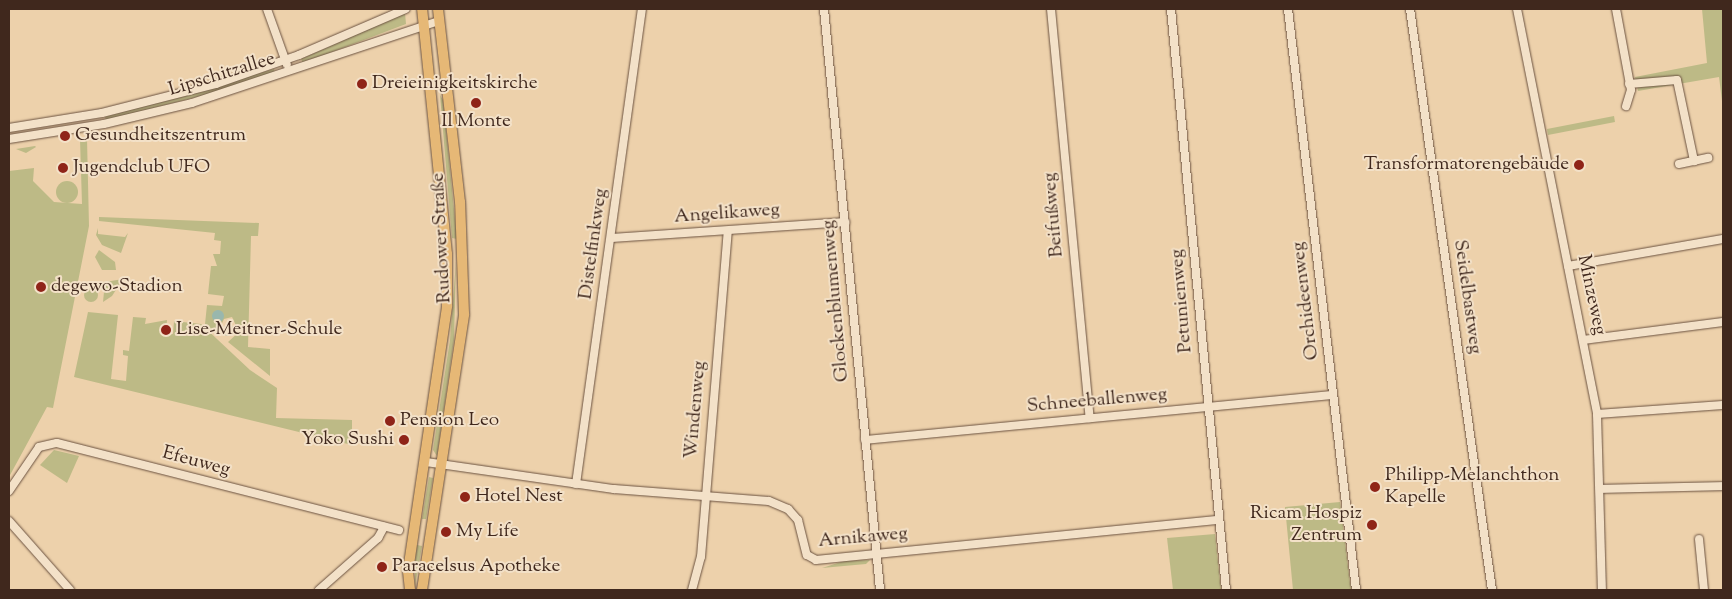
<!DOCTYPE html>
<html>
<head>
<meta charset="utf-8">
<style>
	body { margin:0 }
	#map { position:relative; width:1732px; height:599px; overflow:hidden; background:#edd1ab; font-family:"Sorts Mill Goudy",serif }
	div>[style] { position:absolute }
	.green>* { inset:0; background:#bdba86 }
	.round { border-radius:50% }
	.water>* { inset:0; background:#99b7ad }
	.roads { filter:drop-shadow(0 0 1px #6b5240) drop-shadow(0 0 1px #6b5240) }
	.minor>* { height:8px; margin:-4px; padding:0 4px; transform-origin:4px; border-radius:4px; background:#f3e1c8 }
	.major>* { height:10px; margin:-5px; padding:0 5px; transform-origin:5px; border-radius:5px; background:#e6b876 }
	.dots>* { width:14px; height:14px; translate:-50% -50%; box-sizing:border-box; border:2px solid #f3e1c8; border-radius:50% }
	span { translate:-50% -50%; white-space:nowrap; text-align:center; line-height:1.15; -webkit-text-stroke:4px #f3e1c8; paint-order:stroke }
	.street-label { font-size:19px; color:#40281d }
	.poi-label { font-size:19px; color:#40281d }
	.left { translate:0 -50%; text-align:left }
	.right { translate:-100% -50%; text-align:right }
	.frame { position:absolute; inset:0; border:10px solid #40281d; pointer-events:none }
</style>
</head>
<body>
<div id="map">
	<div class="green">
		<i style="clip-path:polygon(1702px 9px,1723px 9px,1723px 109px,1719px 77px,1638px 91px,1635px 77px,1707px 63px)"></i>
		<i style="clip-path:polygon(405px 13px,406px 24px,303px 63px,301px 59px)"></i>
		<i style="clip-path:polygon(274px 69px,275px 73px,220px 91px,106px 120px,105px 117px)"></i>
		<i style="clip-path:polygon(440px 95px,443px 100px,457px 239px,452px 238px)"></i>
		<i style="clip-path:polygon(1614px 116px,1615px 122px,1548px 135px,1547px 129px)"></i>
		<i style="clip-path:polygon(87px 138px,89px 226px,53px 408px,47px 407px,9px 477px,9px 171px,34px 168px,33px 181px,54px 202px,82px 204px,80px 139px)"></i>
		<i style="clip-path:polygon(36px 147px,26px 153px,16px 149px,35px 146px)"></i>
		<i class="round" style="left:56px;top:181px;width:22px;height:22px"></i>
		<i style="clip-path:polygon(99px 217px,259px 223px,258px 236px,251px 236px,248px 347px,270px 349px,270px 376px,228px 342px,239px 332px,232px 317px,224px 319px,217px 334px,205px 324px,207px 305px,222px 306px,224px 296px,208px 294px,211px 266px,217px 266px,213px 254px,220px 254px,221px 241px,214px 240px,215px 233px,99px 221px)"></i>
		<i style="clip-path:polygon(98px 228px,98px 234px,125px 237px,128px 233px,121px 253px,102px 245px,96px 235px)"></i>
		<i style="clip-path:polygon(99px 250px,115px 262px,116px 270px,102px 270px,95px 257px)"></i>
		<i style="clip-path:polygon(456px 261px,454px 340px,437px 456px,433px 450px,450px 340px)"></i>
		<i style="clip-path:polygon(123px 279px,112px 296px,103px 302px,105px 282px)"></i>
		<i class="round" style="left:84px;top:288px;width:14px;height:14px"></i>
		<i style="clip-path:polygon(88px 312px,118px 315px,111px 379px,126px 381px,128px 356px,123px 355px,123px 350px,129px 351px,133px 317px,146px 318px,145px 324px,167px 320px,166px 333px,173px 334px,174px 321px,201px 324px,250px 370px,277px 388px,276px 418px,352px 420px,352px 445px,74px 377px)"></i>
		<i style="clip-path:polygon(54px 450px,79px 456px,67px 483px,40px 465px)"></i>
		<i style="clip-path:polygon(429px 477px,433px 478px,426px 519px,422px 519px)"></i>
		<i style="clip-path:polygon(1340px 502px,1351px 590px,1293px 590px,1285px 507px)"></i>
		<i style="clip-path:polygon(1215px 534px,1221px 590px,1173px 590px,1167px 538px)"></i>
		<i style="clip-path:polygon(417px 545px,422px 546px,415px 586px,415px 562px)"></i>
		<i style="clip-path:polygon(870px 560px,866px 564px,822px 568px,844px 561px)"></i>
	</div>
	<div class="water">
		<i class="round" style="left:212px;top:310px;width:12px;height:12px"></i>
		<i class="round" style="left:222.5px;top:324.5px;width:11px;height:11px"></i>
	</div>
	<div class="roads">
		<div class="minor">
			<i style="left:267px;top:9px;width:59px;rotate:70.3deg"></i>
			<i style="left:824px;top:9px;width:584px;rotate:84.49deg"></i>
			<i style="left:1051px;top:9px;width:411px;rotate:84.6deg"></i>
			<i style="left:1171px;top:9px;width:584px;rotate:84.59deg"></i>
			<i style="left:1288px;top:9px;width:585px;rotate:83.32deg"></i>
			<i style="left:1410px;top:9px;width:587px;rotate:81.97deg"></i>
			<i style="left:1517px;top:9px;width:413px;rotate:78.8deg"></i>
			<i style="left:1597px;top:414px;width:176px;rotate:88.4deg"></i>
			<i style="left:1616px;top:9px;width:82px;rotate:79.5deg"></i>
			<i style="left:1631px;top:90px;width:17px;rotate:107deg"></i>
			<i style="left:1629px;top:84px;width:48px;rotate:-4.8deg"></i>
			<i style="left:1677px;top:80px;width:83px;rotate:78.1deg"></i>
			<i style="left:9px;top:128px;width:94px;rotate:-9.2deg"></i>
			<i style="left:102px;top:113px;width:118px;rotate:-14.3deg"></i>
			<i style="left:216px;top:84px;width:88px;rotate:-19.3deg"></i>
			<i style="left:299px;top:55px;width:116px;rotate:-23.3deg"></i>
			<i style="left:9px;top:139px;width:96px;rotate:-9deg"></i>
			<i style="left:104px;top:124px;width:90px;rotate:-13.4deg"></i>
			<i style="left:192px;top:103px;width:260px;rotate:-18.4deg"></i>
			<i style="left:1679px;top:164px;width:30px;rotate:-12deg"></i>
			<i style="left:612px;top:238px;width:234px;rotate:-3.9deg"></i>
			<i style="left:1568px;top:266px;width:157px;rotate:-9.9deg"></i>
			<i style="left:1583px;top:340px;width:141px;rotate:-7.3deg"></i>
			<i style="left:1597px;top:414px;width:126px;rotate:-4.1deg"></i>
			<i style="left:865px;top:440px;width:470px;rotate:-5.5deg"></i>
			<i style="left:426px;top:462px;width:190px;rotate:8.2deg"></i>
			<i style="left:614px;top:489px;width:155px;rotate:4.4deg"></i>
			<i style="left:769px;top:501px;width:21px;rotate:23deg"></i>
			<i style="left:788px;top:509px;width:15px;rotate:48deg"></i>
			<i style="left:798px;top:520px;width:36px;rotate:76deg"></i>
			<i style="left:807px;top:555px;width:10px;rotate:29deg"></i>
			<i style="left:816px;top:560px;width:405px;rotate:-5.7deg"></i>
			<i style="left:576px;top:484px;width:480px;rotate:-82.1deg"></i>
			<i style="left:1601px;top:489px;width:122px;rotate:-1.4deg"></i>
			<i style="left:9px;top:491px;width:53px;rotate:-55.7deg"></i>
			<i style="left:39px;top:447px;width:18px;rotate:-13deg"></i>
			<i style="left:57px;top:443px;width:353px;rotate:14.3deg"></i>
			<i style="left:9px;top:521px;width:92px;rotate:48.5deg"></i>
			<i style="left:1699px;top:539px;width:51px;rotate:84.4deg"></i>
			<i style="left:319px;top:590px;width:79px;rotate:-41.4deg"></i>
			<i style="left:378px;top:538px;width:13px;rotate:-61deg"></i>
			<i style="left:692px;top:590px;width:34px;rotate:-75deg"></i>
			<i style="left:701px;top:557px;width:327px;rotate:-85.3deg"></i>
		</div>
		<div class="major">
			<i style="left:410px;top:590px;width:19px;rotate:-96deg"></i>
			<i style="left:408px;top:571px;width:268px;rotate:-81.6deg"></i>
			<i style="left:447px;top:306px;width:52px;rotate:-90deg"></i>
			<i style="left:447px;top:254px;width:246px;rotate:-95.8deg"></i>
			<i style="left:422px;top:590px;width:279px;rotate:-81.3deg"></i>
			<i style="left:464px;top:314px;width:112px;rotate:-92deg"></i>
			<i style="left:460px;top:202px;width:194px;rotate:-96.5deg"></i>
		</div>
	</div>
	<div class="dots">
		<i style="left:362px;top:84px;background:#8f2418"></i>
		<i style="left:476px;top:103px;background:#8f2418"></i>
		<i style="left:65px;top:136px;background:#8f2418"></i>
		<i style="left:1579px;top:165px;background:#8f2418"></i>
		<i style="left:63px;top:168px;background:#8f2418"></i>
		<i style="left:41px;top:287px;background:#8f2418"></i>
		<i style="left:166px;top:330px;background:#8f2418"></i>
		<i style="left:390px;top:421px;background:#8f2418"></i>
		<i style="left:404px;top:440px;background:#8f2418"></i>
		<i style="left:1375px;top:487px;background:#8f2418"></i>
		<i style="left:465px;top:497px;background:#8f2418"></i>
		<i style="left:1372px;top:525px;background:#8f2418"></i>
		<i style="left:446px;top:532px;background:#8f2418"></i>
		<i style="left:382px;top:567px;background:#8f2418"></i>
	</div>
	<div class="street-label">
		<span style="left:222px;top:75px;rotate:-17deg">Lipschitzallee</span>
		<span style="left:727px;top:214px;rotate:-4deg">Angelikaweg</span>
		<span style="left:1054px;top:215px;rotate:-95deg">Beifußweg</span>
		<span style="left:442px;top:238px;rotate:-93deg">Rudower Straße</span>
		<span style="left:594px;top:244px;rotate:-82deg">Distelfinkweg</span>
		<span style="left:1591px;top:295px;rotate:78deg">Minzeweg</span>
		<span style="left:1467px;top:297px;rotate:82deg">Seidelbastweg</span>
		<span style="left:836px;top:301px;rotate:-95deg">Glockenblumenweg</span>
		<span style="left:1182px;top:301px;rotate:-95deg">Petunienweg</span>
		<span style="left:1306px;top:301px;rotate:-97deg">Orchideenweg</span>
		<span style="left:1097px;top:401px;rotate:-5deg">Schneeballenweg</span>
		<span style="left:696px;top:410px;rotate:-85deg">Windenweg</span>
		<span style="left:196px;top:462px;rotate:15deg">Efeuweg</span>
		<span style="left:863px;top:538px;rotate:-5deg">Arnikaweg</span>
	</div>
	<div class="poi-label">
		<span class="left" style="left:372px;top:84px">Dreieinigkeitskirche</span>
		<span style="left:476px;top:122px">Il Monte</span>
		<span class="left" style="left:75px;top:136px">Gesundheitszentrum</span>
		<span class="right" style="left:1569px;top:165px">Transformatorengebäude</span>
		<span class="left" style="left:73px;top:168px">Jugendclub UFO</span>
		<span class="left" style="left:51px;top:287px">degewo-Stadion</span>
		<span class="left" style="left:176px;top:330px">Lise-Meitner-Schule</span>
		<span class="left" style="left:400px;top:421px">Pension Leo</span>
		<span class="right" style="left:394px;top:440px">Yoko Sushi</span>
		<span class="left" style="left:1385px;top:487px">Philipp-Melanchthon<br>Kapelle</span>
		<span class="left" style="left:475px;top:497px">Hotel Nest</span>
		<span class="right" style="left:1362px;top:525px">Ricam Hospiz<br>Zentrum</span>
		<span class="left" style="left:456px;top:532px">My Life</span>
		<span class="left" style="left:392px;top:567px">Paracelsus Apotheke</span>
	</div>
	<div class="frame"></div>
</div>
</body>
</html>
